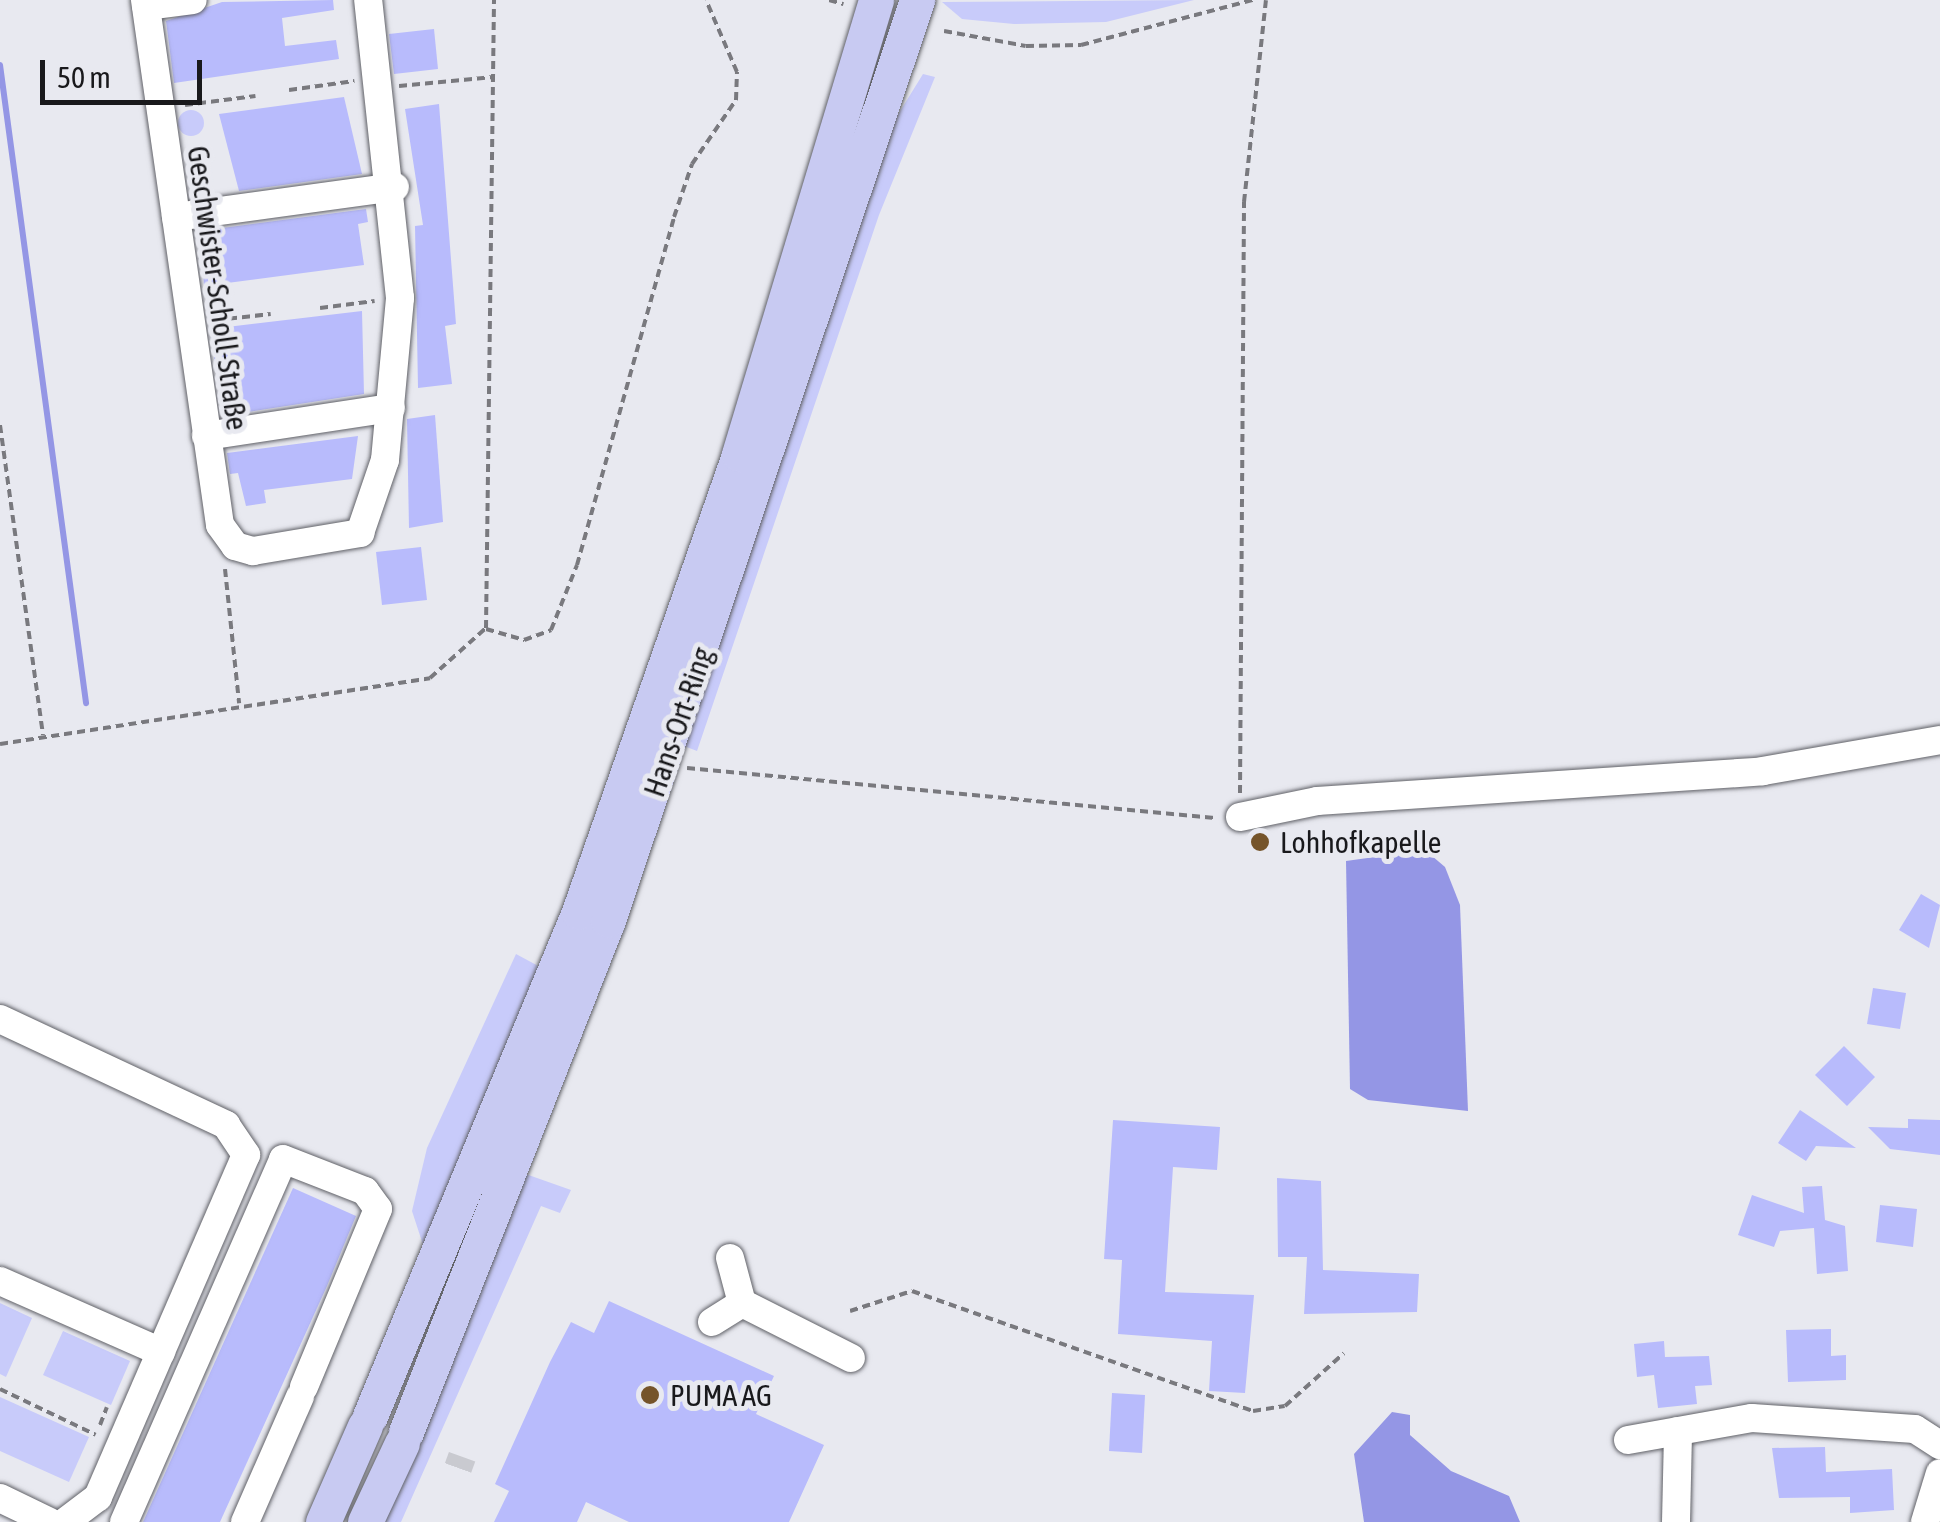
<!DOCTYPE html>
<html>
<head>
<meta charset="utf-8">
<style>
	body { margin:0 }
	#map { position:relative; width:1940px; height:1522px; overflow:hidden; background:#e8e9f0; font-family:"Asap Condensed",sans-serif }
	div>[style] { position:absolute }
	.green>* { inset:0; background:#c8cbfa }
	.round { border-radius:50% }
	.water>* { inset:0; background:#9496e5 }
	.stream>* { height:6px; margin:-3px; padding:0 3px; transform-origin:3px; border-radius:3px; background:#9496e5 }
	.building>* { inset:0; background:#b8bbfc }
	.minor-tunnel>* { height:28px; margin-top:-14px; transform-origin:0; background:repeating-linear-gradient(90deg,#c9cad0 0 28px,transparent 0 42px) }
	.path>* { height:4px; margin-top:-2px; transform-origin:0; background:repeating-linear-gradient(90deg,#79797e 0 8px,transparent 0 13px) }
	.roads { filter:drop-shadow(0 0 2px #606167) drop-shadow(0 0 2px #606167) }
	.minor>* { height:28px; margin:-14px; padding:0 14px; transform-origin:14px; border-radius:14px; background:#fff }
	.major>* { height:35px; margin:-17.5px; padding:0 17.5px; transform-origin:17.5px; border-radius:17.5px; background:#c8caf2 }
	.dots>* { width:28px; height:28px; translate:-50% -50%; box-sizing:border-box; border:5px solid #e8e9f0; border-radius:50% }
	span { translate:-50% -50%; white-space:nowrap; text-align:center; line-height:1.15; -webkit-text-stroke:10px #e8e9f0; paint-order:stroke }
	.street-label { font-size:30px; color:#19191c }
	.poi-label { font-size:30px; color:#19191c }
	.left { translate:0 -50%; text-align:left }
	.scale { position:absolute; left:40px; top:60px; width:162px; height:45px; box-sizing:border-box; border:5px solid #19191c; border-top:0; padding-left:12px; font-size:30px; line-height:35px; white-space:nowrap; color:#19191c; -webkit-text-stroke:8px #e8e9f0; paint-order:stroke }
</style>
</head>
<body>
<div id="map">
	<div class="green">
		<i style="clip-path:polygon(1194px 0,1106px 22px,1014px 24px,962px 19px,942px 2px)"></i>
		<i style="clip-path:polygon(923px 74px,935px 77px,879px 215px,697px 751px,684px 746px,860px 220px,894px 121px)"></i>
		<i class="round" style="left:178px;top:110px;width:26px;height:26px"></i>
		<i style="clip-path:polygon(516px 954px,542px 968px,426px 1254px,412px 1211px,427px 1148px)"></i>
		<i style="clip-path:polygon(520px 1172px,571px 1190px,560px 1213px,541px 1206px,401px 1522px,379px 1522px)"></i>
		<i style="clip-path:polygon(0 1303px,32px 1318px,6px 1377px,0 1374px)"></i>
		<i style="clip-path:polygon(63px 1331px,130px 1361px,111px 1405px,43px 1375px)"></i>
		<i style="clip-path:polygon(0 1397px,89px 1437px,69px 1482px,0 1451px)"></i>
	</div>
	<div class="water">
		<i style="clip-path:polygon(1425px 850px,1445px 867px,1460px 905px,1468px 1111px,1368px 1100px,1350px 1089px,1346px 861px)"></i>
		<i style="clip-path:polygon(1392px 1412px,1410px 1415px,1410px 1435px,1451px 1471px,1509px 1496px,1520px 1522px,1364px 1522px,1354px 1454px)"></i>
	</div>
	<div class="stream">
		<i style="left:0;top:65px;width:644px;rotate:82.32deg"></i>
	</div>
	<div class="building">
		<i style="clip-path:polygon(333px 0,334px 10px,282px 18px,285px 46px,336px 40px,339px 59px,174px 83px,166px 21px,222px 2px)"></i>
		<i style="clip-path:polygon(434px 29px,438px 69px,394px 74px,389px 34px)"></i>
		<i style="clip-path:polygon(344px 97px,362px 174px,239px 191px,219px 114px)"></i>
		<i style="clip-path:polygon(439px 104px,456px 324px,445px 326px,452px 384px,418px 388px,415px 226px,423px 225px,405px 109px)"></i>
		<i style="clip-path:polygon(366px 209px,368px 222px,358px 224px,364px 265px,204px 286px,200px 231px)"></i>
		<i style="clip-path:polygon(362px 311px,364px 394px,222px 416px,220px 400px,242px 398px,236px 361px,215px 364px,210px 329px)"></i>
		<i style="clip-path:polygon(435px 415px,443px 522px,409px 528px,407px 419px)"></i>
		<i style="clip-path:polygon(358px 436px,352px 479px,264px 490px,266px 503px,246px 506px,238px 473px,230px 474px,227px 453px)"></i>
		<i style="clip-path:polygon(421px 547px,427px 600px,382px 605px,376px 552px)"></i>
		<i style="clip-path:polygon(1921px 894px,1940px 905px,1929px 948px,1899px 930px)"></i>
		<i style="clip-path:polygon(1873px 988px,1906px 993px,1900px 1029px,1867px 1024px)"></i>
		<i style="clip-path:polygon(1844px 1046px,1875px 1077px,1847px 1106px,1815px 1075px)"></i>
		<i style="clip-path:polygon(1800px 1110px,1824px 1126px,1856px 1148px,1816px 1146px,1806px 1161px,1778px 1143px)"></i>
		<i style="clip-path:polygon(1908px 1119px,1940px 1120px,1940px 1155px,1890px 1149px,1868px 1127px,1908px 1128px)"></i>
		<i style="clip-path:polygon(1113px 1120px,1220px 1127px,1217px 1170px,1173px 1167px,1165px 1292px,1254px 1295px,1245px 1393px,1209px 1391px,1212px 1341px,1118px 1334px,1122px 1260px,1104px 1259px)"></i>
		<i style="clip-path:polygon(1277px 1178px,1321px 1181px,1323px 1270px,1419px 1274px,1417px 1312px,1304px 1314px,1307px 1257px,1278px 1257px)"></i>
		<i style="clip-path:polygon(1822px 1186px,1825px 1220px,1845px 1226px,1848px 1271px,1817px 1274px,1814px 1228px,1780px 1231px,1774px 1247px,1738px 1235px,1752px 1195px,1804px 1213px,1802px 1187px)"></i>
		<i style="clip-path:polygon(293px 1188px,356px 1216px,327px 1286px,220px 1522px,143px 1522px)"></i>
		<i style="clip-path:polygon(1880px 1205px,1917px 1209px,1913px 1247px,1876px 1242px)"></i>
		<i style="clip-path:polygon(609px 1301px,774px 1376px,756px 1414px,824px 1445px,789px 1522px,629px 1522px,586px 1502px,577px 1522px,494px 1522px,509px 1491px,495px 1484px,550px 1362px,571px 1322px,594px 1333px)"></i>
		<i style="clip-path:polygon(1831px 1329px,1831px 1356px,1846px 1355px,1846px 1380px,1788px 1382px,1786px 1330px)"></i>
		<i style="clip-path:polygon(1664px 1341px,1665px 1357px,1709px 1356px,1712px 1385px,1695px 1386px,1697px 1404px,1658px 1408px,1654px 1375px,1637px 1377px,1634px 1344px)"></i>
		<i style="clip-path:polygon(1112px 1393px,1145px 1395px,1142px 1453px,1109px 1451px)"></i>
		<i style="clip-path:polygon(1825px 1447px,1826px 1472px,1892px 1469px,1894px 1510px,1850px 1513px,1850px 1497px,1779px 1498px,1772px 1448px)"></i>
	</div>
	<div class="minor-tunnel">
		<i style="left:458px;top:1468px;width:12px;rotate:-70deg"></i>
	</div>
	<div class="path">
		<i style="left:829px;top:0;width:15px;rotate:16deg"></i>
		<i style="left:944px;top:31px;width:83px;rotate:10.4deg"></i>
		<i style="left:1026px;top:46px;width:55px;rotate:-1deg"></i>
		<i style="left:1081px;top:45px;width:178px;rotate:-14.7deg"></i>
		<i style="left:399px;top:86px;width:95px;rotate:-5.4deg"></i>
		<i style="left:289px;top:90px;width:66px;rotate:-7.9deg"></i>
		<i style="left:185px;top:105px;width:71px;rotate:-7.3deg"></i>
		<i style="left:320px;top:308px;width:55px;rotate:-7.3deg"></i>
		<i style="left:216px;top:320px;width:55px;rotate:-6.2deg"></i>
		<i style="left:0;top:425px;width:313px;rotate:82.1deg"></i>
		<i style="left:225px;top:569px;width:135px;rotate:84deg"></i>
		<i style="left:486px;top:629px;width:40px;rotate:16deg"></i>
		<i style="left:524px;top:640px;width:29px;rotate:-20deg"></i>
		<i style="left:551px;top:630px;width:70px;rotate:-68.2deg"></i>
		<i style="left:577px;top:565px;width:361px;rotate:-74.4deg"></i>
		<i style="left:674px;top:217px;width:56px;rotate:-71.2deg"></i>
		<i style="left:692px;top:164px;width:78px;rotate:-55.5deg"></i>
		<i style="left:736px;top:100px;width:28px;rotate:-88deg"></i>
		<i style="left:737px;top:72px;width:78px;rotate:-113.3deg"></i>
		<i style="left:0;top:744px;width:435px;rotate:-8.7deg"></i>
		<i style="left:430px;top:678px;width:75px;rotate:-41.8deg"></i>
		<i style="left:486px;top:628px;width:628px;rotate:-89.27deg"></i>
		<i style="left:687px;top:768px;width:530px;rotate:5.41deg"></i>
		<i style="left:1240px;top:793px;width:591px;rotate:-89.61deg"></i>
		<i style="left:1244px;top:202px;width:203px;rotate:-83.8deg"></i>
		<i style="left:850px;top:1311px;width:65px;rotate:-17.9deg"></i>
		<i style="left:912px;top:1291px;width:361px;rotate:19.4deg"></i>
		<i style="left:1253px;top:1411px;width:32px;rotate:-9deg"></i>
		<i style="left:1285px;top:1406px;width:79px;rotate:-41.9deg"></i>
		<i style="left:0;top:1389px;width:106px;rotate:25.6deg"></i>
		<i style="left:100px;top:1425px;width:19px;rotate:-69deg"></i>
	</div>
	<div class="roads">
		<div class="minor">
			<i style="left:145px;top:0;width:530px;rotate:81.87deg"></i>
			<i style="left:220px;top:525px;width:26px;rotate:54deg"></i>
			<i style="left:235px;top:546px;width:19px;rotate:16deg"></i>
			<i style="left:253px;top:551px;width:109px;rotate:-9.5deg"></i>
			<i style="left:360px;top:533px;width:77px;rotate:-71.1deg"></i>
			<i style="left:385px;top:460px;width:163px;rotate:-84.7deg"></i>
			<i style="left:400px;top:298px;width:300px;rotate:-96.1deg"></i>
			<i style="left:146px;top:6px;width:47px;rotate:-7.3deg"></i>
			<i style="left:176px;top:217px;width:221px;rotate:-7.8deg"></i>
			<i style="left:206px;top:436px;width:187px;rotate:-8.6deg"></i>
			<i style="left:1240px;top:817px;width:79px;rotate:-11.7deg"></i>
			<i style="left:1317px;top:801px;width:447px;rotate:-3.8deg"></i>
			<i style="left:1763px;top:771px;width:180px;rotate:-9.9deg"></i>
			<i style="left:0;top:1019px;width:250px;rotate:25.1deg"></i>
			<i style="left:226px;top:1125px;width:36px;rotate:56deg"></i>
			<i style="left:246px;top:1155px;width:373px;rotate:113.4deg"></i>
			<i style="left:98px;top:1497px;width:41px;rotate:142.9deg"></i>
			<i style="left:730px;top:1258px;width:47px;rotate:75.1deg"></i>
			<i style="left:742px;top:1303px;width:122px;rotate:26.8deg"></i>
			<i style="left:0;top:1281px;width:176px;rotate:23.8deg"></i>
			<i style="left:712px;top:1322px;width:36px;rotate:-32deg"></i>
			<i style="left:1628px;top:1440px;width:126px;rotate:-10.1deg"></i>
			<i style="left:1752px;top:1418px;width:163px;rotate:3.9deg"></i>
			<i style="left:1915px;top:1429px;width:30px;rotate:33deg"></i>
			<i style="left:0;top:1498px;width:55px;rotate:25.6deg"></i>
			<i style="left:124px;top:1522px;width:396px;rotate:-66.3deg"></i>
			<i style="left:283px;top:1159px;width:88px;rotate:21.3deg"></i>
			<i style="left:365px;top:1191px;width:22px;rotate:54deg"></i>
			<i style="left:378px;top:1209px;width:193px;rotate:112.6deg"></i>
			<i style="left:245px;top:1522px;width:137px;rotate:-66.3deg"></i>
			<i style="left:1676px;top:1522px;width:91px;rotate:-88.7deg"></i>
			<i style="left:1925px;top:1522px;width:51px;rotate:-73deg"></i>
		</div>
		<div class="major">
			<i style="left:370px;top:1416px;width:546px;rotate:-67.48deg"></i>
			<i style="left:579px;top:912px;width:485px;rotate:-70.7deg"></i>
			<i style="left:739px;top:454px;width:474px;rotate:-73.2deg"></i>
			<i style="left:406px;top:1432px;width:550px;rotate:-68.47deg"></i>
			<i style="left:608px;top:920px;width:971px;rotate:-71.43deg"></i>
			<i style="left:323px;top:1522px;width:105px;rotate:-66.4deg"></i>
			<i style="left:365px;top:1522px;width:87px;rotate:-64.9deg"></i>
		</div>
	</div>
	<div class="dots">
		<i style="left:1260px;top:842px;background:#75542a"></i>
		<i style="left:650px;top:1395px;background:#75542a"></i>
	</div>
	<div class="street-label">
		<span style="left:218px;top:288px;rotate:82deg">Geschwister-Scholl-Straße</span>
		<span style="left:678px;top:722px;rotate:-71deg">Hans-Ort-Ring</span>
	</div>
	<div class="poi-label">
		<span class="left" style="left:1280px;top:842px">Lohhofkapelle</span>
		<span class="left" style="left:670px;top:1395px">PUMA AG</span>
	</div>
	<div class="scale">50 m</div>
</div>
</body>
</html>
